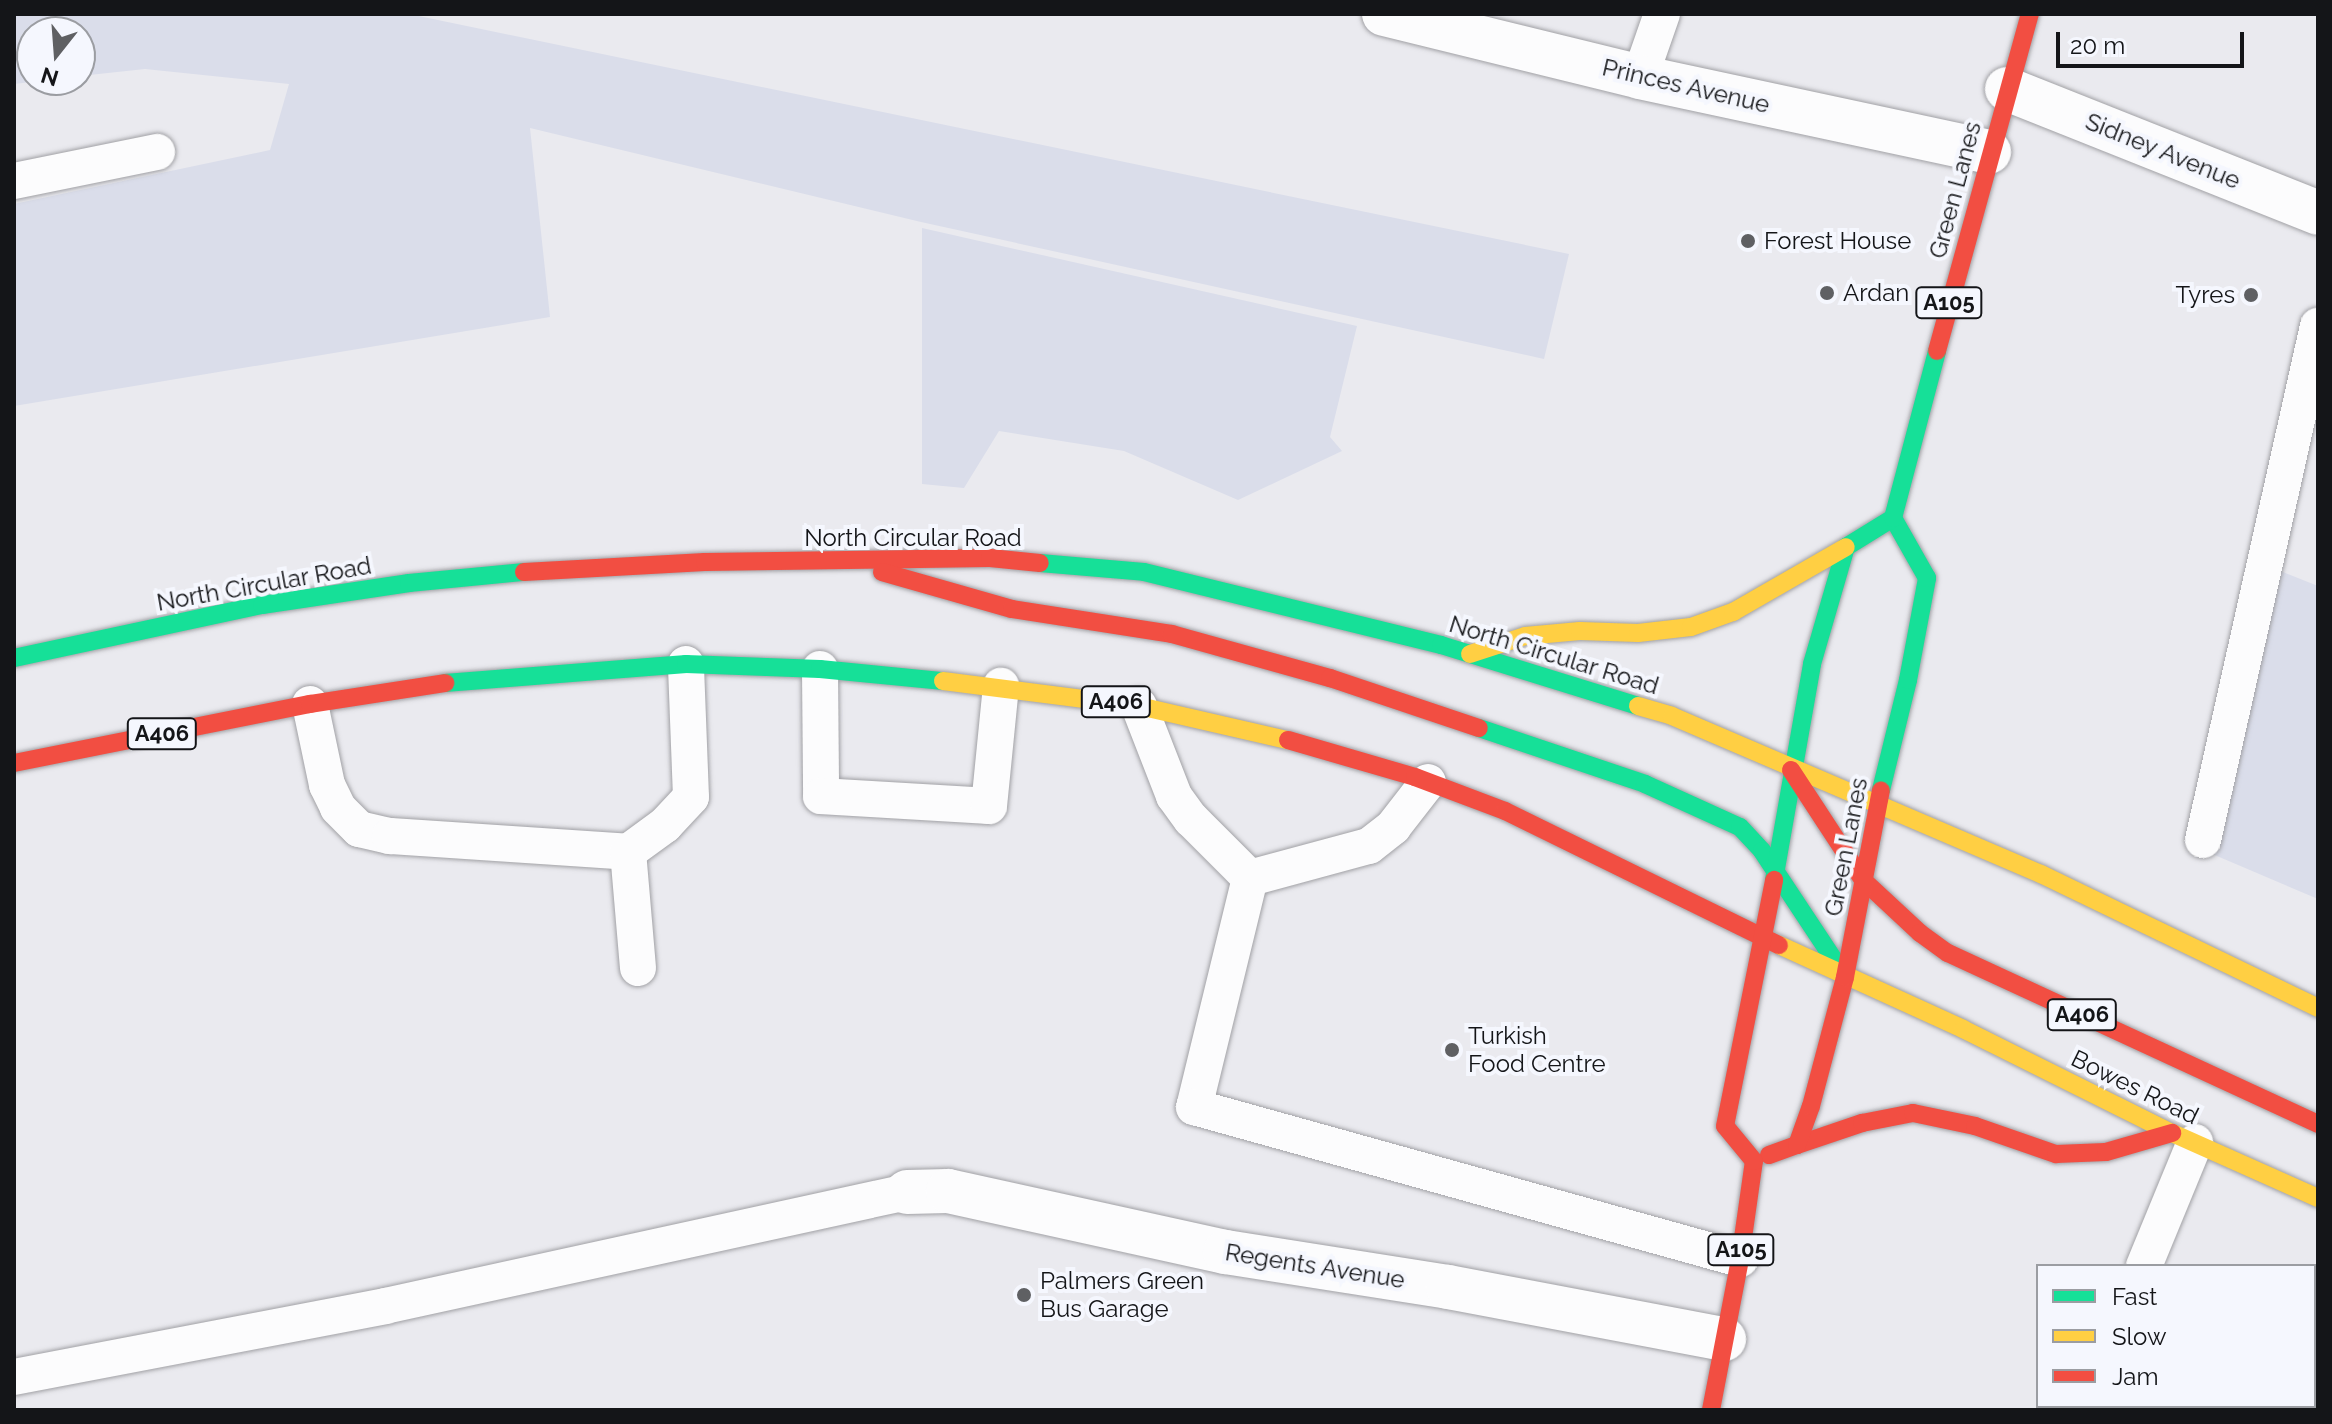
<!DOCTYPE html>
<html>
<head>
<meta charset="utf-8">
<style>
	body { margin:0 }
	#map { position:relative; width:2332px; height:1424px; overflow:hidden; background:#eaeaef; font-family:Raleway,sans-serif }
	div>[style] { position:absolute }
	.green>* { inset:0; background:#daddea }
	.roads { filter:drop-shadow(0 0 2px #a1a1a5) drop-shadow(0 0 2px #a1a1a5) }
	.lane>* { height:36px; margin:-18px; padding:0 18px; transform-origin:18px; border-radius:18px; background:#fcfcfd }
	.street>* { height:44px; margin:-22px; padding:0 22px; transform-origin:22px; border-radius:22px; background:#fcfcfd }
	.fast>* { height:18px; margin:-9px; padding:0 9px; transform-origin:9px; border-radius:9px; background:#16e098 }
	.slow>* { height:18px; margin:-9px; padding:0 9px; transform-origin:9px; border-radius:9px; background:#ffcf43 }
	.jam>* { height:18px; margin:-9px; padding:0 9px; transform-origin:9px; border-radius:9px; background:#f24e42 }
	.dots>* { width:22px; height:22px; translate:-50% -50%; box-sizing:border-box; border:4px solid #f5f7fe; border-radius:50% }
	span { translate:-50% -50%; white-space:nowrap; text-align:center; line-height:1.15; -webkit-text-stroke:8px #f5f7fe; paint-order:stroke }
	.shield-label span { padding:2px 6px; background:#f5f7fe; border:2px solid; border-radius:6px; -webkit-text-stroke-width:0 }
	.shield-label { font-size:22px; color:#141518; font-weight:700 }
	.street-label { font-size:24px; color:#141518 }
	.poi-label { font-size:24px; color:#141518 }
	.left { translate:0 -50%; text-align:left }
	.right { translate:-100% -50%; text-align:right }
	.frame { position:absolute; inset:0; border:16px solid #141518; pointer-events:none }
	.legend { position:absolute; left:2036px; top:1264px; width:280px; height:144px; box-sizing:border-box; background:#f5f7fe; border:2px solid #9b9da2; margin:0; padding:10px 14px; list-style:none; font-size:24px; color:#141518 }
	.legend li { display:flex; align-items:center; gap:16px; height:40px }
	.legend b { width:40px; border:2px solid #9b9da2 }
	.north { position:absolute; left:16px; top:16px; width:80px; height:80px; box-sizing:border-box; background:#f5f7fe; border:2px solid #9b9da2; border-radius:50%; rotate:197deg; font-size:22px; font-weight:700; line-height:32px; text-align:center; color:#141518 }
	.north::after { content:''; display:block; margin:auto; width:28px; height:36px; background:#5f6063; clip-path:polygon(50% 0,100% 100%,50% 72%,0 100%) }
	.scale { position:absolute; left:2056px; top:32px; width:188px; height:36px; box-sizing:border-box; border:4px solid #141518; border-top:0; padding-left:10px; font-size:24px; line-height:28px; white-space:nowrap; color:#141518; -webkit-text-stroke:6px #f5f7fe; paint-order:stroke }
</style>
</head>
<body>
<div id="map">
	<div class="green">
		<i style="clip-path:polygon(14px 14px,409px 14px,1569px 254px,1544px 359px,921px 222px,530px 128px,550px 317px,14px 406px,14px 204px,270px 150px,289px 84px,145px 69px,80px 76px,80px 32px,32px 32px,32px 80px,48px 80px,14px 84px)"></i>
		<i style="clip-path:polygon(922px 228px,1357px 326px,1330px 437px,1342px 451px,1238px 500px,1124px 451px,999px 431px,964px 488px,922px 484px)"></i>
		<i style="clip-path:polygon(2278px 570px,2318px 586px,2318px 899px,2184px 842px)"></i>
	</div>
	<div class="roads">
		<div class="lane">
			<i style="left:1640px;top:77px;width:67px;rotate:-70.8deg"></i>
			<i style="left:14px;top:181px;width:146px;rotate:-11.5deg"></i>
			<i style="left:820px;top:669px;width:127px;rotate:89.5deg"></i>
			<i style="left:821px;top:796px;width:168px;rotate:3.4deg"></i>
			<i style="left:989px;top:806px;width:121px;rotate:-84.3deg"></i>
			<i style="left:310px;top:704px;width:83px;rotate:78.1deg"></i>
			<i style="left:327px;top:785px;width:25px;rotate:64deg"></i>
			<i style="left:338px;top:808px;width:30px;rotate:45deg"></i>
			<i style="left:359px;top:829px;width:32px;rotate:13deg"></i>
			<i style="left:390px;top:836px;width:239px;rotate:3.8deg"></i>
			<i style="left:1139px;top:706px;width:97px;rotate:68.7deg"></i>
			<i style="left:1174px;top:796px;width:29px;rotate:54deg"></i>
			<i style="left:1191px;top:819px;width:83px;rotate:45deg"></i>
			<i style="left:2203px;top:840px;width:527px;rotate:-77.39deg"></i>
			<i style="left:1250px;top:878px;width:236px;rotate:103.7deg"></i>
			<i style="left:1194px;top:1107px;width:567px;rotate:15.56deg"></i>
			<i style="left:1250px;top:878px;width:123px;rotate:-15.1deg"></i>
			<i style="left:1369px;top:846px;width:31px;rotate:-38deg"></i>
			<i style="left:1393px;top:827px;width:57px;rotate:-52.1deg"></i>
			<i style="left:638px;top:968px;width:116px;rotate:-94.9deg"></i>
			<i style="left:628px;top:852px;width:46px;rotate:-36.1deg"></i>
			<i style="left:665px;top:825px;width:38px;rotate:-47deg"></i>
			<i style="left:691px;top:797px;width:133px;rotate:-92.2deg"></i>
			<i style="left:2144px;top:1266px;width:134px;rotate:-67.6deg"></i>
			<i style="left:14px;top:1377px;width:378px;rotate:-10.8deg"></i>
			<i style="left:385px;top:1306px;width:534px;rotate:-12.32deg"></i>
			<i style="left:2097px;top:1410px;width:4px;rotate:-76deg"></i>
		</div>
		<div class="street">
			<i style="left:1384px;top:14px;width:264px;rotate:13.8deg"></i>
			<i style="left:1640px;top:77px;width:357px;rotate:12.1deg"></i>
			<i style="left:2007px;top:89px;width:335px;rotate:21.7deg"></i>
			<i style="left:907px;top:1192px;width:41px;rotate:-1.4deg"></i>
			<i style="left:948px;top:1191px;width:284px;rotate:12.4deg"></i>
			<i style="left:1225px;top:1252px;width:226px;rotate:8.9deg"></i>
			<i style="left:1448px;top:1287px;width:281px;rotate:10.7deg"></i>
		</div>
		<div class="fast">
			<i style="left:1040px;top:563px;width:104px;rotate:4.9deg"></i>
			<i style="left:1144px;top:572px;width:306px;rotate:13.8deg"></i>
			<i style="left:1441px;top:645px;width:206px;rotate:17.2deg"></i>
			<i style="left:14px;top:658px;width:254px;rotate:-12.1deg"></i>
			<i style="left:262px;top:605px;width:149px;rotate:-8.5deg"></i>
			<i style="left:409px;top:583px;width:116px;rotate:-5.5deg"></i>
			<i style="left:445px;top:683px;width:242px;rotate:-4.5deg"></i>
			<i style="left:686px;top:664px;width:134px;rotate:2.1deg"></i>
			<i style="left:820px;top:669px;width:124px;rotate:5.6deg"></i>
			<i style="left:1479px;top:728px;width:175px;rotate:18.6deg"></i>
			<i style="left:1645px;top:784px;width:104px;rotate:24.4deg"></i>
			<i style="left:1740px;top:827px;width:33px;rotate:47deg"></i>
			<i style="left:1762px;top:851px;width:149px;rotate:56.5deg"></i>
			<i style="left:1881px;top:790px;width:113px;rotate:-76.2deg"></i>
			<i style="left:1908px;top:680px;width:104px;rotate:-79.4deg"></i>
			<i style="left:1927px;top:578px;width:69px;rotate:-119.5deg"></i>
			<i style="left:1774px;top:880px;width:219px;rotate:-80deg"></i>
			<i style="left:1812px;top:664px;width:122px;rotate:-73.8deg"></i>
			<i style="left:1846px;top:547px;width:55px;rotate:-31.7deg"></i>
			<i style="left:1893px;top:518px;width:173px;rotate:-75.2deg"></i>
		</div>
		<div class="slow">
			<i style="left:1470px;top:654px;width:58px;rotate:-18.1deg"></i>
			<i style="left:1525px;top:636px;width:55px;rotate:-5.2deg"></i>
			<i style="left:1580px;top:631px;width:58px;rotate:2deg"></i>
			<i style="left:1638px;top:633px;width:53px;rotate:-6.5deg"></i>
			<i style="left:1691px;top:627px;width:45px;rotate:-19.7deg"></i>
			<i style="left:1733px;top:612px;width:130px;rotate:-29.9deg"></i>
			<i style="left:943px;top:681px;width:198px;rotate:7.3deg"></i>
			<i style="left:1139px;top:706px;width:153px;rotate:12.9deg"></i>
			<i style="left:1638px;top:706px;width:35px;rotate:16deg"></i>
			<i style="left:1672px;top:716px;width:401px;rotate:23.2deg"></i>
			<i style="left:2041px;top:874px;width:308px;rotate:25.8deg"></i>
			<i style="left:1779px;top:945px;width:202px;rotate:24.5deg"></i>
			<i style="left:1963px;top:1029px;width:233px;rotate:26.5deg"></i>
			<i style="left:2172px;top:1133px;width:160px;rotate:24deg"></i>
		</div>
		<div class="jam">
			<i style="left:1937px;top:351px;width:350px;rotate:-74.6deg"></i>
			<i style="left:524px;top:572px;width:181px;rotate:-3.2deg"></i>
			<i style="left:705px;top:562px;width:285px;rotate:-0.8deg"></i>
			<i style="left:990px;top:558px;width:50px;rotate:5.7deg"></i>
			<i style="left:882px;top:572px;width:135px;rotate:15.9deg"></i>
			<i style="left:1012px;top:609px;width:162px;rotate:8.9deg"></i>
			<i style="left:1172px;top:634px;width:164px;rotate:15.6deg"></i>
			<i style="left:1330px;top:678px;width:157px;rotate:18.6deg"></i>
			<i style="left:1288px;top:740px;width:132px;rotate:16.2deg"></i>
			<i style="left:1415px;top:777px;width:96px;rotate:20.7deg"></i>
			<i style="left:1505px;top:811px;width:305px;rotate:26.1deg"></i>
			<i style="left:14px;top:763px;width:302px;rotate:-11.3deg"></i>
			<i style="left:310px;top:704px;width:137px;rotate:-8.8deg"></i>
			<i style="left:1791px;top:770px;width:131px;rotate:56.8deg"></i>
			<i style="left:1863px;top:880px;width:78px;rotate:42.9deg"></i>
			<i style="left:1920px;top:933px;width:34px;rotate:36deg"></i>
			<i style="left:1948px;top:953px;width:408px;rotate:24.8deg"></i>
			<i style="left:1797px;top:1145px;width:69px;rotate:-18.7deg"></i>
			<i style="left:1862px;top:1123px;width:52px;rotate:-11.1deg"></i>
			<i style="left:1913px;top:1113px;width:63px;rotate:11.8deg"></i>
			<i style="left:1975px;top:1126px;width:86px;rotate:19.1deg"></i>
			<i style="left:2056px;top:1154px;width:50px;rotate:-2.3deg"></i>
			<i style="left:2106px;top:1152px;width:69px;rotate:-16.1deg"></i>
			<i style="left:1769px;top:1155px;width:30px;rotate:-20deg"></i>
			<i style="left:1797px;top:1145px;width:41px;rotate:-70.3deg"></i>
			<i style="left:1811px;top:1106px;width:133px;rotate:-75.2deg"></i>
			<i style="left:1845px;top:977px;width:190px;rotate:-79.1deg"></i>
			<i style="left:1711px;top:1410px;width:154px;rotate:-79.1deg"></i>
			<i style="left:1740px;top:1259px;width:99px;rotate:-81.9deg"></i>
			<i style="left:1754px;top:1161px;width:45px;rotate:-129.6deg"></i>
			<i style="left:1725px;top:1126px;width:251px;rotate:-78.7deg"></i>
		</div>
	</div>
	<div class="dots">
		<i style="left:1748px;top:241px;background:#5f6063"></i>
		<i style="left:1827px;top:293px;background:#5f6063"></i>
		<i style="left:2251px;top:295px;background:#5f6063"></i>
		<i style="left:1452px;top:1050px;background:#5f6063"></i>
		<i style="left:1024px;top:1295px;background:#5f6063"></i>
	</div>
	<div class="shield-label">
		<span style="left:1949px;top:303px">A105</span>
		<span style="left:1116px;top:702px">A406</span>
		<span style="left:162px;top:734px">A406</span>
		<span style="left:2082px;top:1015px">A406</span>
		<span style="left:1741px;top:1250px">A105</span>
	</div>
	<div class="street-label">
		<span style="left:1686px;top:86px;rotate:13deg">Princes Avenue</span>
		<span style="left:2163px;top:151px;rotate:22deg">Sidney Avenue</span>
		<span style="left:1955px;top:190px;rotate:-75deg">Green Lanes</span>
		<span style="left:913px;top:538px">North Circular Road</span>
		<span style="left:264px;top:584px;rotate:-10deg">North Circular Road</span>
		<span style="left:1554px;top:655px;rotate:17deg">North Circular Road</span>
		<span style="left:1846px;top:847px;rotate:-79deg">Green Lanes</span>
		<span style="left:2135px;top:1087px;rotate:26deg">Bowes Road</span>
		<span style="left:1315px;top:1266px;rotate:9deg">Regents Avenue</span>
	</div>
	<div class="poi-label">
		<span class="left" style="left:1764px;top:241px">Forest House</span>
		<span class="left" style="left:1843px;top:293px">Ardan</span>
		<span class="right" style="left:2235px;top:295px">Tyres</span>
		<span class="left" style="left:1468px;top:1050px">Turkish<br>Food Centre</span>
		<span class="left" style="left:1040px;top:1295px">Palmers Green<br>Bus Garage</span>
	</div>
	<div class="frame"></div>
	<ul class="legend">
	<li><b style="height:10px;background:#16e098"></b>Fast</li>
	<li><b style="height:10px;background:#ffcf43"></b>Slow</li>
	<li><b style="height:10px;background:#f24e42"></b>Jam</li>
	</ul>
	<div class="north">N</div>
	<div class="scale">20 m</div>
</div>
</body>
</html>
